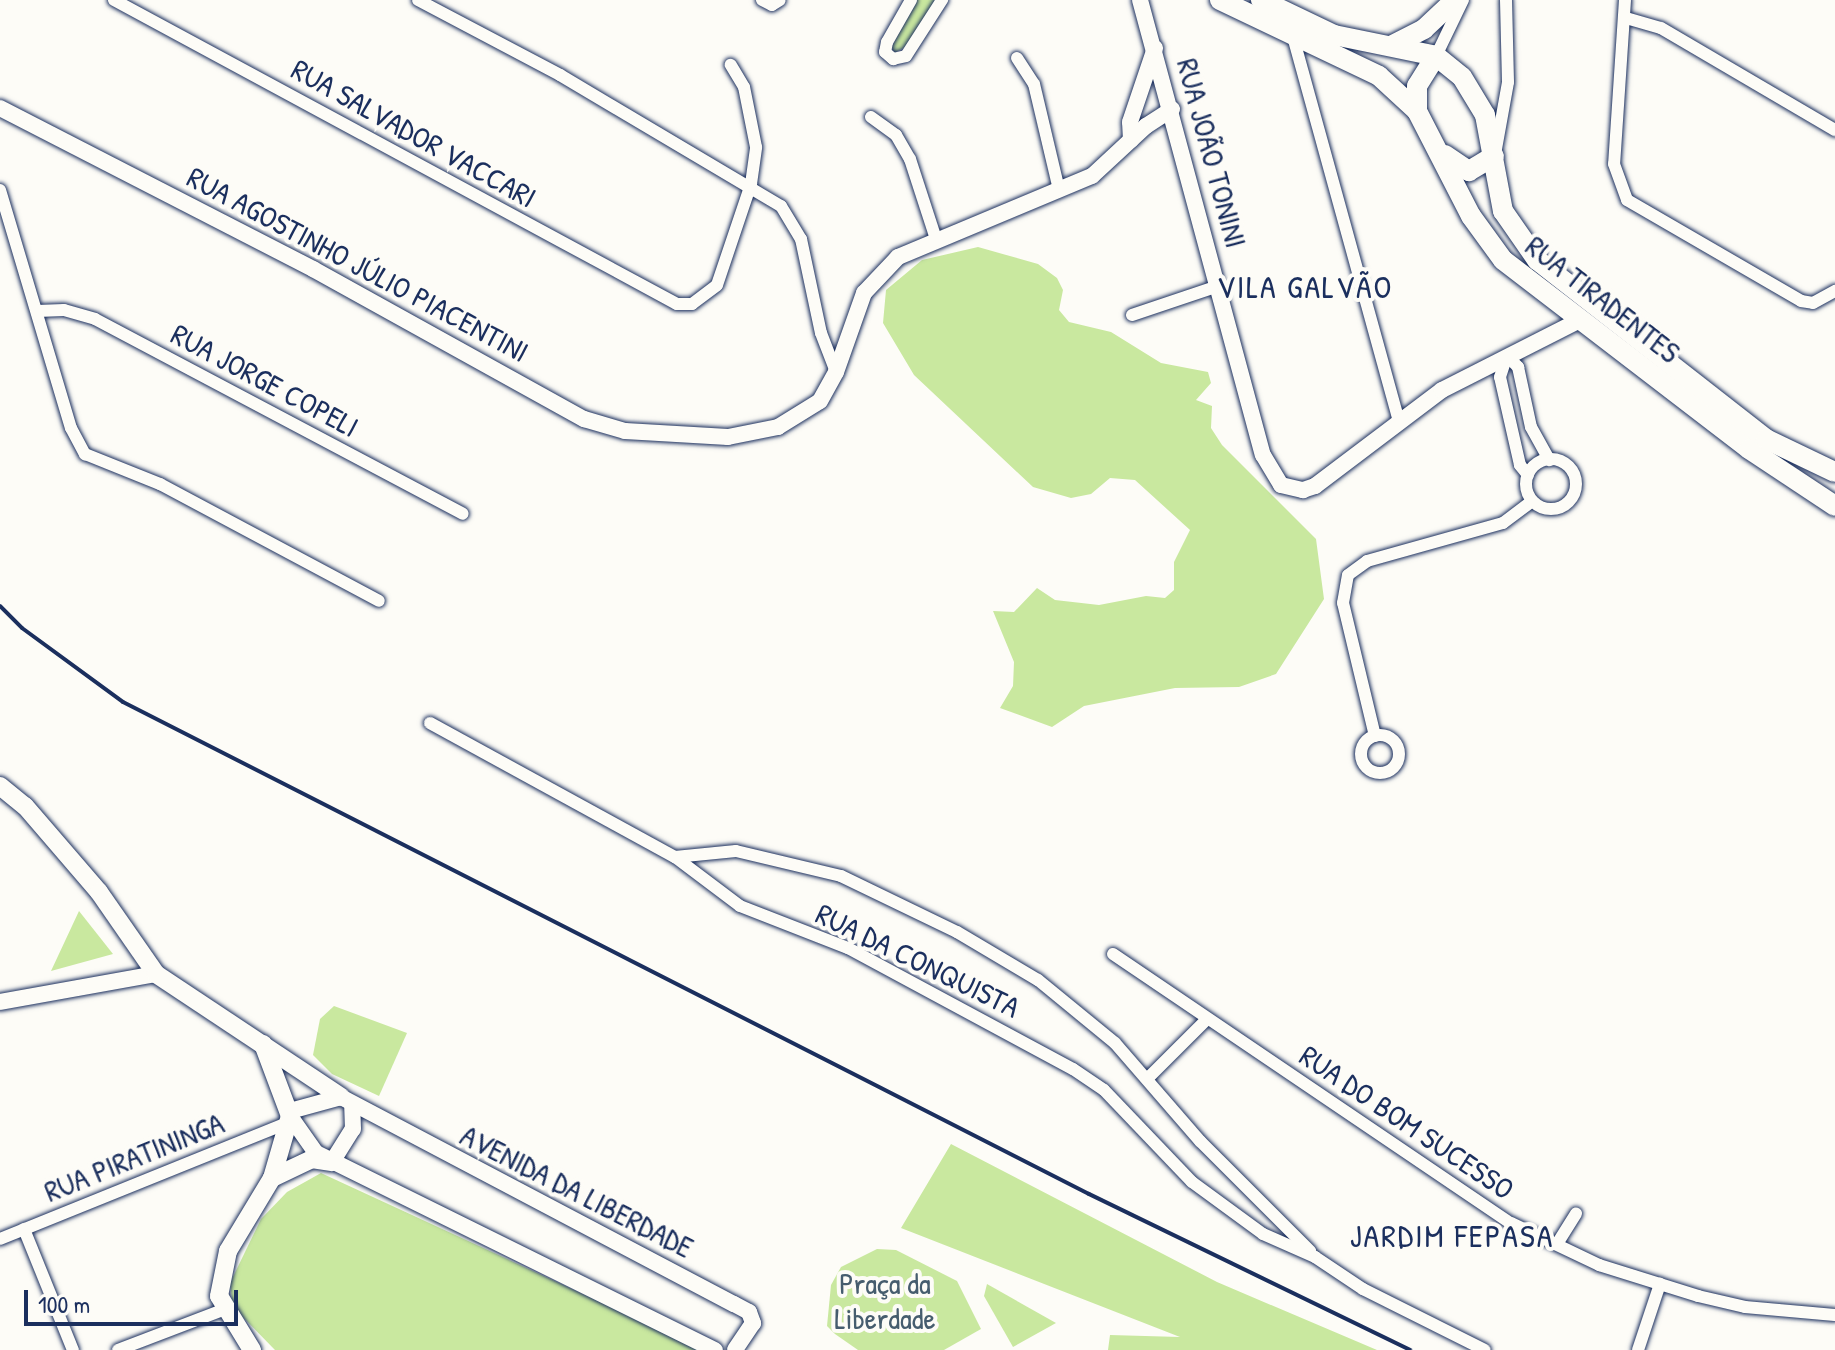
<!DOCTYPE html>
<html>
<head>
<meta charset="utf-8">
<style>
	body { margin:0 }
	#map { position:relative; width:1835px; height:1350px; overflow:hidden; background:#fdfcf7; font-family:"Patrick Hand",sans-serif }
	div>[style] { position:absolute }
	.green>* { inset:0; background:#c9e89f }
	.roads { filter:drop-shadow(0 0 2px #1b2f5e) drop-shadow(0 0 2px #1b2f5e) }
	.minor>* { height:12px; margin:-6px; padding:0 6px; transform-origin:6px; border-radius:6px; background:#fdfcf7 }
	.minor>.ring { margin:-6px; padding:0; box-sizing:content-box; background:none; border:12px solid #fdfcf7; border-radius:50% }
	.tertiary>* { height:16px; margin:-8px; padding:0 8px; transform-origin:8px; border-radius:8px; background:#fdfcf7 }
	.secondary>* { height:18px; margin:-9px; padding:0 9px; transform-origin:9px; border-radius:9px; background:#fdfcf7 }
	.primary>* { height:20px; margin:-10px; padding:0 10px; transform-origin:10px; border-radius:10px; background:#fdfcf7 }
	.rail>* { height:4px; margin:-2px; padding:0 2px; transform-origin:2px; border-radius:2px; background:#1b2f5e }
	span { translate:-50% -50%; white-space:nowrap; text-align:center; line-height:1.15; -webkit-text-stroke:8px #fdfcf7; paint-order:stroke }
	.street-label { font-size:30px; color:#1b2f5e }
	.park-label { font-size:30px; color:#465d6e }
	.neighbourhood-label { font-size:32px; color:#1b2f5e; letter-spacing:2px }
	.scale { position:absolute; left:24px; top:1290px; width:214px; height:36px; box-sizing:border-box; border:4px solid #1b2f5e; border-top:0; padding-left:10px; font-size:24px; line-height:28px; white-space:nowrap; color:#1b2f5e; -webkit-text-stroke:6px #fdfcf7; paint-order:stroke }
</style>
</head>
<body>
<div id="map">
	<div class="green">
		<i style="clip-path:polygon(917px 0,935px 0,907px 46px,894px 53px,892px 46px)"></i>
		<i style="clip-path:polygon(978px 247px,1038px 264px,1057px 278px,1063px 290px,1059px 310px,1069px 322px,1111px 332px,1161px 363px,1208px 372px,1211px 383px,1196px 400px,1212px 406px,1211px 428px,1222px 445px,1316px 539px,1324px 599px,1276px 674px,1239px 687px,1175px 688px,1084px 706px,1052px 727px,1000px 708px,1013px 686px,1014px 662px,993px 611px,1014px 612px,1037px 588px,1055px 600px,1099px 605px,1146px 596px,1165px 598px,1174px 590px,1174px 562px,1190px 530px,1135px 480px,1110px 478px,1091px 494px,1071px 498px,1033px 487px,914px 375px,883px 323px,886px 290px,922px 260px)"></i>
		<i style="clip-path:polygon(79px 911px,113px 954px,51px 971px)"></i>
		<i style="clip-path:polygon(334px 1006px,407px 1033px,379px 1096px,332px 1074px,313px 1055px,320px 1019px)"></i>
		<i style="clip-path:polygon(951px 1144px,1217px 1282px,1377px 1350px,1108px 1350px,1110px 1335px,1180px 1337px,901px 1228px)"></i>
		<i style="clip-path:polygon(321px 1173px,704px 1350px,275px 1350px,233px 1307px,230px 1283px,261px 1219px,287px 1192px)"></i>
		<i style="clip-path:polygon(877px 1249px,896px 1250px,957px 1281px,981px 1329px,944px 1350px,858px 1350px,835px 1334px,827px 1326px,831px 1285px,841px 1267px)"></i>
		<i style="clip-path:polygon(987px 1284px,1056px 1323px,1013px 1347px,984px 1296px)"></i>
	</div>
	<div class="roads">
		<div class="minor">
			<i style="left:114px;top:0;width:640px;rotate:28.37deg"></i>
			<i style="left:677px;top:304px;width:15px"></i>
			<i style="left:692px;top:304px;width:31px;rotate:-37deg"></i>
			<i style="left:717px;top:285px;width:107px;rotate:-71.4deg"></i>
			<i style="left:751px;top:184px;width:37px;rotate:-82deg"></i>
			<i style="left:756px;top:147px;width:61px;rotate:-101.3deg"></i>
			<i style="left:744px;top:87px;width:26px;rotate:-121deg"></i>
			<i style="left:418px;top:0;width:161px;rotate:27.8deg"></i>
			<i style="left:560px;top:75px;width:257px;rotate:30.7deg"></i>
			<i style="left:781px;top:206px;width:39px;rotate:59deg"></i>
			<i style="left:801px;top:239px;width:96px;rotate:78deg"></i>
			<i style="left:821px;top:333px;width:42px;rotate:69deg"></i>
			<i style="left:762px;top:0;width:11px;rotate:27deg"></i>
			<i style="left:772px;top:5px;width:9px;rotate:-32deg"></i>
			<i style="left:911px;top:0;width:48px;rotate:119.7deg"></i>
			<i style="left:887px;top:42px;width:10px;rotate:101deg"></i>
			<i style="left:885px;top:52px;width:11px;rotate:41deg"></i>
			<i style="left:893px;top:59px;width:13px;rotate:-13deg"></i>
			<i style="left:906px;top:56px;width:67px;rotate:-57.3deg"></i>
			<i style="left:1625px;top:0;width:164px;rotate:93.8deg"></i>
			<i style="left:1614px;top:164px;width:38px;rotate:70deg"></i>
			<i style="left:1627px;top:200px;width:201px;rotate:30.1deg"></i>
			<i style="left:1801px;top:301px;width:12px;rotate:9deg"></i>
			<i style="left:1813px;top:303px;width:25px;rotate:-29deg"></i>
			<i style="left:1626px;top:18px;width:36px;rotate:16deg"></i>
			<i style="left:1661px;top:28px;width:202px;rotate:30.4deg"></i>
			<i style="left:1292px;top:33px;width:399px;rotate:74.6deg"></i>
			<i style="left:1436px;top:56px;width:62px;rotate:-64.3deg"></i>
			<i style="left:1017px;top:58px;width:31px;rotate:57deg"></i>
			<i style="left:1034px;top:84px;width:109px;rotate:76.7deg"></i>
			<i style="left:871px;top:117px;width:31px;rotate:36deg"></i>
			<i style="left:896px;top:135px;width:28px;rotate:60deg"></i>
			<i style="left:910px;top:159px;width:84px;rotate:72deg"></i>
			<i style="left:1496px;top:149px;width:68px;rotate:-79.8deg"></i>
			<i style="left:1508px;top:82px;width:82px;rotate:-91.4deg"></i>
			<i style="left:0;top:190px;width:248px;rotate:73.4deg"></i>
			<i style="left:71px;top:428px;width:30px;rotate:62deg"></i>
			<i style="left:85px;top:454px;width:81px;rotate:21.8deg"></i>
			<i style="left:160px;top:484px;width:248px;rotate:28.1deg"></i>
			<i style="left:37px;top:311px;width:27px;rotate:-2deg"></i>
			<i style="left:64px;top:310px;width:32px;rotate:16deg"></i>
			<i style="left:95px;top:319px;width:416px;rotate:27.9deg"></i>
			<i style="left:1132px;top:315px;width:91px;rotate:-18.6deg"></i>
			<i class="ring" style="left:1526px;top:459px;width:38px;height:38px"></i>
			<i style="left:1528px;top:475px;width:13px;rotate:-129deg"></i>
			<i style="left:1520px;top:465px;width:90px;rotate:-102.8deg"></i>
			<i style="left:1500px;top:377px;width:22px;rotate:-72deg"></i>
			<i style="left:1507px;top:356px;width:16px;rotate:45deg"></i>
			<i style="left:1518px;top:367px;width:61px;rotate:77.8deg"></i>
			<i style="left:1531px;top:427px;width:38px;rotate:61deg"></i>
			<i style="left:430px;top:723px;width:279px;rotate:28.7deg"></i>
			<i style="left:675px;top:857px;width:81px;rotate:37deg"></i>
			<i style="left:740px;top:906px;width:116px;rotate:21.3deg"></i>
			<i style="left:848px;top:948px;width:255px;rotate:28.3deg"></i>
			<i style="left:1073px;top:1069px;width:37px;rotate:34deg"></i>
			<i style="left:1104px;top:1090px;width:127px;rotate:46.3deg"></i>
			<i style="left:1192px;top:1182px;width:88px;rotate:36.2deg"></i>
			<i style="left:1263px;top:1234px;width:57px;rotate:23.9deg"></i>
			<i style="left:1315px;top:1257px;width:58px;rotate:33.7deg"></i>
			<i style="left:1363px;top:1289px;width:136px;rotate:26.6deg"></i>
			<i class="ring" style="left:1361px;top:735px;width:26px;height:26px"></i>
			<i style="left:1375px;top:736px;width:137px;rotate:-103.5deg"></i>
			<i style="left:1343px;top:603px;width:28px;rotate:-80deg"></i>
			<i style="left:1348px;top:575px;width:24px;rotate:-36deg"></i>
			<i style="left:1367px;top:561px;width:141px;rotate:-15.6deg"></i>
			<i style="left:1503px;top:523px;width:36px;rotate:-37deg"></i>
			<i style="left:675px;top:857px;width:61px;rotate:-5.6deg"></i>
			<i style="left:736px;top:851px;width:108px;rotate:13.4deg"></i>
			<i style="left:841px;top:876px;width:129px;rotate:25.8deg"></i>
			<i style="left:957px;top:932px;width:94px;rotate:30.7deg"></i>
			<i style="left:1038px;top:980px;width:99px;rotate:39.3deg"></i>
			<i style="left:1115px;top:1043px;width:130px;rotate:49.1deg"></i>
			<i style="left:1200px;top:1141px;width:156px;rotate:45deg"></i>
			<i style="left:1113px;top:954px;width:480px;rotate:34.1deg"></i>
			<i style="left:1511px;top:1223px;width:98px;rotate:25.5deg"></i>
			<i style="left:1599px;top:1265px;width:104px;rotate:17.4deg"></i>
			<i style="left:1698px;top:1296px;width:48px;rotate:13.2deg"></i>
			<i style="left:1745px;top:1307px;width:90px;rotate:5.1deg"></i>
			<i style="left:1147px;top:1079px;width:85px;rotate:-45deg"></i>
			<i style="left:24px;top:1229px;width:131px;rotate:68deg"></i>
			<i style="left:0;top:1239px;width:310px;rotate:-22deg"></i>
			<i style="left:1557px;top:1244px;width:36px;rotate:-58deg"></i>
			<i style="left:118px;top:1350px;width:112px;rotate:-20.9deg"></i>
			<i style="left:1638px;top:1350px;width:70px;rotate:-71.6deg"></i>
		</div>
		<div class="tertiary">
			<i style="left:1140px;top:0;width:471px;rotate:74.9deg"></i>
			<i style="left:1263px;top:455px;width:35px;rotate:59deg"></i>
			<i style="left:1281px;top:485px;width:23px;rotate:13deg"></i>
			<i style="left:1303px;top:490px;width:13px;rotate:-18deg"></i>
			<i style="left:1315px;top:486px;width:159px;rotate:-37.1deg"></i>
			<i style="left:1442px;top:390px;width:153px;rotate:-26.9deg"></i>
			<i style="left:0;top:108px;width:352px;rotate:27.2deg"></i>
			<i style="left:313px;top:269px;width:310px;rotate:29deg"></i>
			<i style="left:584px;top:419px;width:43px;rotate:16.3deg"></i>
			<i style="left:625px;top:431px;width:103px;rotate:3.3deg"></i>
			<i style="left:728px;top:437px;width:51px;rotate:-11.3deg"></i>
			<i style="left:778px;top:427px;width:49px;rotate:-31.8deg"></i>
			<i style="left:820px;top:401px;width:33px;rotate:-61deg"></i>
			<i style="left:836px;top:372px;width:84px;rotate:-70.5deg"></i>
			<i style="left:864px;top:293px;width:50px;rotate:-46.6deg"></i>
			<i style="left:898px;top:257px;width:210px;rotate:-22.7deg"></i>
			<i style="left:1092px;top:176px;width:74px;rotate:-42.8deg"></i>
			<i style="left:1146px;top:126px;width:31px;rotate:-33deg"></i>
			<i style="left:1131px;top:140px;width:18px;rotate:-93deg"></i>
			<i style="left:1130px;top:122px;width:78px;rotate:-71.3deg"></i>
			<i style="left:0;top:1002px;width:158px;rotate:-10.2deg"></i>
			<i style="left:290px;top:1111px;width:53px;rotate:-15.4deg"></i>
			<i style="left:341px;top:1097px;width:444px;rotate:27.8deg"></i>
			<i style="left:734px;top:1304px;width:17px;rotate:28deg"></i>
			<i style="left:749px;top:1312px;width:12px;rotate:70deg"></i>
			<i style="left:753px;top:1323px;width:32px;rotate:124deg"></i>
			<i style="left:290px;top:1116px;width:45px;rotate:54.9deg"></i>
			<i style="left:316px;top:1153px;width:445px;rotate:26.3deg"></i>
			<i style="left:332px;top:1162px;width:39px;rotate:-58deg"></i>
			<i style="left:353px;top:1129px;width:24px;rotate:-92deg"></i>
		</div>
		<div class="secondary">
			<i style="left:0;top:786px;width:32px;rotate:39deg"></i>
			<i style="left:25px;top:806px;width:113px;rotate:49.3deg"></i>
			<i style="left:99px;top:892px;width:100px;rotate:55.2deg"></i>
			<i style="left:156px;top:974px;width:222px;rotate:33.6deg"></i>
			<i style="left:272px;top:1178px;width:44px;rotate:-25.4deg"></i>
			<i style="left:312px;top:1159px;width:20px;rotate:9deg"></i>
			<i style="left:252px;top:1350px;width:63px;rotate:-121.4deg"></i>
			<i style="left:219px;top:1296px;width:46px;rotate:-78.7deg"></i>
			<i style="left:228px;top:1251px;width:85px;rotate:-58.9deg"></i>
			<i style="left:272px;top:1178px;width:65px;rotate:-73.8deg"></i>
			<i style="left:290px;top:1116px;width:77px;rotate:-110.6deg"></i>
		</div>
		<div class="primary">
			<i style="left:1220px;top:0;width:176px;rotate:25.5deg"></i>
			<i style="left:1379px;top:76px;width:52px;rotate:42.6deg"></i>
			<i style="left:1417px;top:111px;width:118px;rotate:62.8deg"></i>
			<i style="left:1471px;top:216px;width:54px;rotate:54deg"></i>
			<i style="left:1503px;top:260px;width:310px;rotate:37.5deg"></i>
			<i style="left:1749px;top:449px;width:103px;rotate:33.5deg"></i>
			<i style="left:1261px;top:0;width:81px;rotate:25.6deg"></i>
			<i style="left:1334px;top:35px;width:104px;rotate:11.6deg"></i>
			<i style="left:1436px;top:56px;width:33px;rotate:39deg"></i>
			<i style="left:1462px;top:77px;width:44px;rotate:58.8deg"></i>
			<i style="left:1485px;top:115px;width:98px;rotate:79.4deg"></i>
			<i style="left:1503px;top:211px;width:60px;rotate:55.2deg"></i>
			<i style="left:1537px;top:260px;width:291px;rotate:38deg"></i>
			<i style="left:1766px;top:439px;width:76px;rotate:25.6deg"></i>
			<i style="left:1391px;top:46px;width:37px;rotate:-27deg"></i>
			<i style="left:1424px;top:29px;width:42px;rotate:-43.1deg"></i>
			<i style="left:1417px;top:111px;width:25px;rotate:-90deg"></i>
			<i style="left:1417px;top:86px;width:36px;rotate:-58deg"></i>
			<i style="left:1445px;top:155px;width:29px;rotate:34deg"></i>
			<i style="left:1469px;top:171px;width:29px;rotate:-31deg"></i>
		</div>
	</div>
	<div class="rail">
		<i style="left:0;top:606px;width:31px;rotate:45deg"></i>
		<i style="left:22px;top:628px;width:125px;rotate:36.2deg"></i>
		<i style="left:123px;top:702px;width:1084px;rotate:26.99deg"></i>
		<i style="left:1089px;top:1194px;width:357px;rotate:25.9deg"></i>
	</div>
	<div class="street-label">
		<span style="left:414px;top:133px;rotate:29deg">RUA SALVADOR VACCARI</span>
		<span style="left:1212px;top:153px;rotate:75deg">RUA JOÃO TONINI</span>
		<span style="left:358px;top:264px;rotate:28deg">RUA AGOSTINHO JÚLIO PIACENTINI</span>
		<span style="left:1603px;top:299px;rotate:38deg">RUA TIRADENTES</span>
		<span style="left:265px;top:380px;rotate:28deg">RUA JORGE COPELI</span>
		<span style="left:918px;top:960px;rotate:26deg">RUA DA CONQUISTA</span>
		<span style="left:1407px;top:1122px;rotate:34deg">RUA DO BOM SUCESSO</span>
		<span style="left:134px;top:1157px;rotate:-22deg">RUA PIRATININGA</span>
		<span style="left:577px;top:1191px;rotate:27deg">AVENIDA DA LIBERDADE</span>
	</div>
	<div class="park-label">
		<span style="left:885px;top:1300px">Praça da<br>Liberdade</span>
	</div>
	<div class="neighbourhood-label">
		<span style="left:1305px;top:287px">VILA GALVÃO</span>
		<span style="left:1452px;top:1236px">JARDIM FEPASA</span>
	</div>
	<div class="scale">100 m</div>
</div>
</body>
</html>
